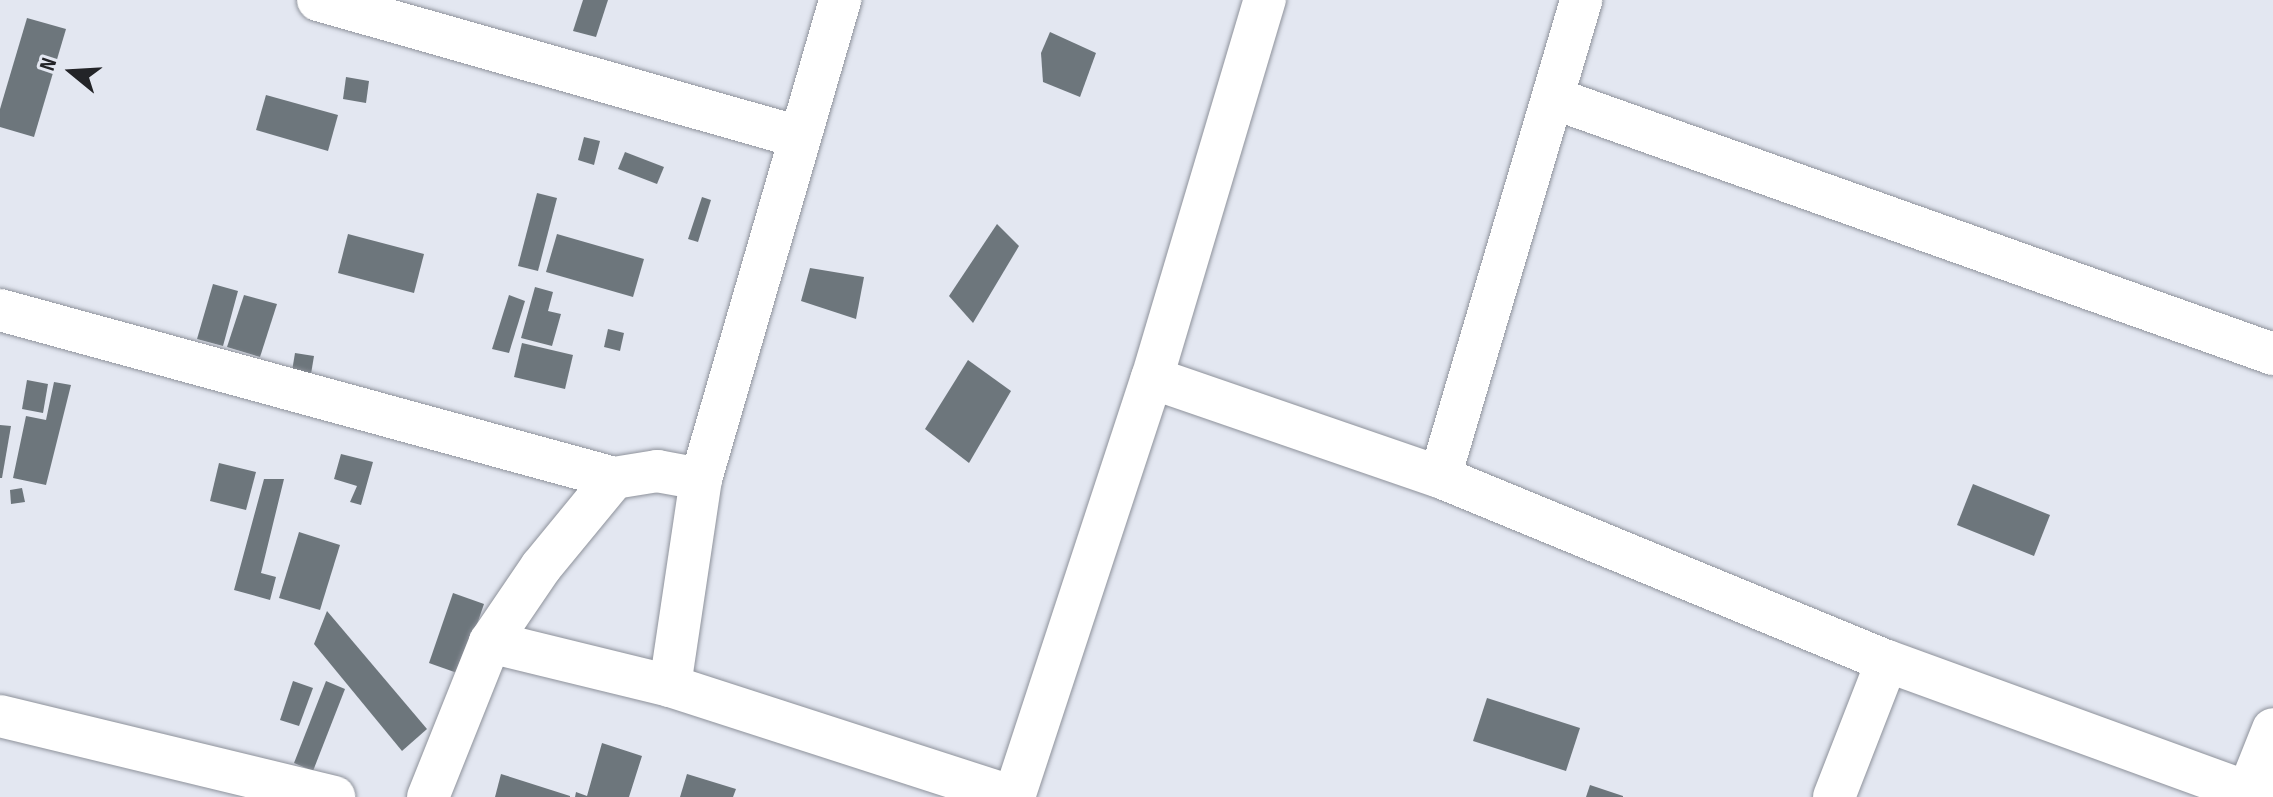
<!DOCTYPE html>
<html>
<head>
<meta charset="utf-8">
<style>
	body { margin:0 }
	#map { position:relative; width:2273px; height:797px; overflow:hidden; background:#e3e7f1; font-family:"Sofia Sans Condensed",sans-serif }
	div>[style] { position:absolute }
	.building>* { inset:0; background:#6d767c }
	.roads { filter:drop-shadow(0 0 2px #8e929b) drop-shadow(0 0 2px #8e929b) }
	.minor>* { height:42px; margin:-21px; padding:0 21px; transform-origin:21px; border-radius:21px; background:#fff }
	span { translate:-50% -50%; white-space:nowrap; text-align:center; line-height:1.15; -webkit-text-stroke:8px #e3e7f1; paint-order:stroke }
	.north { position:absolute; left:32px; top:32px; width:80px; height:80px; -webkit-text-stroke:6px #e3e7f1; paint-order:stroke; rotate:288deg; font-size:22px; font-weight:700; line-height:32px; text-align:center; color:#232428 }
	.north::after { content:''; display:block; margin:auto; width:28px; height:36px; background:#232428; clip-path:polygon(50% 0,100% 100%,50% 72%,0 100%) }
</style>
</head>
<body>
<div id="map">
	<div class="building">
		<i style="clip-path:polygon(583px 0,608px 0,596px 37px,573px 31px)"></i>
		<i style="clip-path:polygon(27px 18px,66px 29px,34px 137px,0 127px,0 109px)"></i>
		<i style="clip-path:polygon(1050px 32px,1096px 53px,1080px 97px,1043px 82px,1041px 53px)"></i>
		<i style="clip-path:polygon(346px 77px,369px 81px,366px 103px,343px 99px)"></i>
		<i style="clip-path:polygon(266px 95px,338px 115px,328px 151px,256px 130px)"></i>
		<i style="clip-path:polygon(584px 137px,600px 141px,594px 165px,578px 160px)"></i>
		<i style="clip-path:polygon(625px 152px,664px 167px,657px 184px,618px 169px)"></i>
		<i style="clip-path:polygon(537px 193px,557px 198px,538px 271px,518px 266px)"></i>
		<i style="clip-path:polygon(702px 197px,711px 200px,698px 242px,688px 239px)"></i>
		<i style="clip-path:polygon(997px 224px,1019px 246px,973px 323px,949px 296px)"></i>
		<i style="clip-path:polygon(348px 234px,424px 254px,414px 293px,338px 273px)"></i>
		<i style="clip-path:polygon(557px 234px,644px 259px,633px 297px,546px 272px)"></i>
		<i style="clip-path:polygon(810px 268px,864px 277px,856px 319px,801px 301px)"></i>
		<i style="clip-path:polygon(213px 284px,238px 291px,223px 346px,197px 339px)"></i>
		<i style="clip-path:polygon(535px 287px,553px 292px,548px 311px,561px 314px,552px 346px,521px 338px)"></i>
		<i style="clip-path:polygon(244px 295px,277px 304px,260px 357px,227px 347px)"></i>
		<i style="clip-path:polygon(509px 295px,525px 301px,509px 353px,492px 349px)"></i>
		<i style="clip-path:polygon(608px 329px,624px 333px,620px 351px,604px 347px)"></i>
		<i style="clip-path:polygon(522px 343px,573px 355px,565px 389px,514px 377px)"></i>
		<i style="clip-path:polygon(295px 353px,314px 356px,311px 374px,292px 371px)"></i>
		<i style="clip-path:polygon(968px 360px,1011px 391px,969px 463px,925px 429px)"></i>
		<i style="clip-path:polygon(27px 380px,48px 384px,43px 413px,22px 409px)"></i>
		<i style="clip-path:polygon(54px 382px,71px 385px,46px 485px,13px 478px,26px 416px,46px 420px)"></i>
		<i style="clip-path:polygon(0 425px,11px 426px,2px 478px,0 478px)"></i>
		<i style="clip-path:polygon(341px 454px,373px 462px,361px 505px,350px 502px,357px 486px,334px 479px)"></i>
		<i style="clip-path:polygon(219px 463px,256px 472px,246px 510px,210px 501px)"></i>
		<i style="clip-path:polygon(264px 479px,284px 479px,261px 573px,276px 577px,270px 600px,234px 590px)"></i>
		<i style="clip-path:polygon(1973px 484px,2050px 515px,2034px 556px,1957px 525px)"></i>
		<i style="clip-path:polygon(22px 488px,25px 502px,11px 504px,10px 490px)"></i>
		<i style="clip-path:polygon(299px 532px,340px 545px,320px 610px,279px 598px)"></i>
		<i style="clip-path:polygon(453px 593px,484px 604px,460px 674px,429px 663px)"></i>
		<i style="clip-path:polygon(327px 611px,427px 729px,402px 751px,314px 644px)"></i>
		<i style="clip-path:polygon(293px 681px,313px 688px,299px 726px,280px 720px)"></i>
		<i style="clip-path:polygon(326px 681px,345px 689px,313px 771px,294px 763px)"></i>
		<i style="clip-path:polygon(1487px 698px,1580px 728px,1566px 771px,1473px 741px)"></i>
		<i style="clip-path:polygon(602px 743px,642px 756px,629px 797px,575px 797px,576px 792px,587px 796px)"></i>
		<i style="clip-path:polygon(501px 774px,570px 796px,570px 797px,495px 797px)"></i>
		<i style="clip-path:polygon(687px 774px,736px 789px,733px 797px,680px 797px)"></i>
		<i style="clip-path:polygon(1590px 785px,1623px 796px,1623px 797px,1586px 797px)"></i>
	</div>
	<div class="roads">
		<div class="minor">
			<i style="left:318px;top:0;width:499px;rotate:15.9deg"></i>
			<i style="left:1553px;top:98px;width:764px;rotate:19.57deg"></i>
			<i style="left:0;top:310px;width:637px;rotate:15.3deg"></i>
			<i style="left:1152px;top:378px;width:305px;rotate:19deg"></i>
			<i style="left:1440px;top:477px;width:483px;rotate:22.4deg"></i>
			<i style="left:1887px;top:661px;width:397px;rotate:20deg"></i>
			<i style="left:1440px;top:477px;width:497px;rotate:-73.5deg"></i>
			<i style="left:490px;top:642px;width:185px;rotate:13.7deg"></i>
			<i style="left:670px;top:686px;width:361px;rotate:17.9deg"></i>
			<i style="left:1014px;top:797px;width:441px;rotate:-71.8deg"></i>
			<i style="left:1152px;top:378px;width:395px;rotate:-73.4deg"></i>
			<i style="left:670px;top:686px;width:209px;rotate:-81.5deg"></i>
			<i style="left:701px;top:479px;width:499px;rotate:-73.8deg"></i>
			<i style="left:0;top:716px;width:344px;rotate:13.6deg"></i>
			<i style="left:428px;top:797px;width:167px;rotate:-68.2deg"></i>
			<i style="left:490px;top:642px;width:91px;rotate:-55.8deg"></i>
			<i style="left:541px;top:567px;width:115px;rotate:-50.6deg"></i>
			<i style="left:614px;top:478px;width:44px;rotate:-9.2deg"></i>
			<i style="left:657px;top:471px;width:45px;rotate:10.3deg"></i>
			<i style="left:1834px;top:797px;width:146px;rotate:-68.7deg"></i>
			<i style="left:2246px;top:797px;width:73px;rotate:-68.3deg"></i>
		</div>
	</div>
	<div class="north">N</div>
</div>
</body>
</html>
